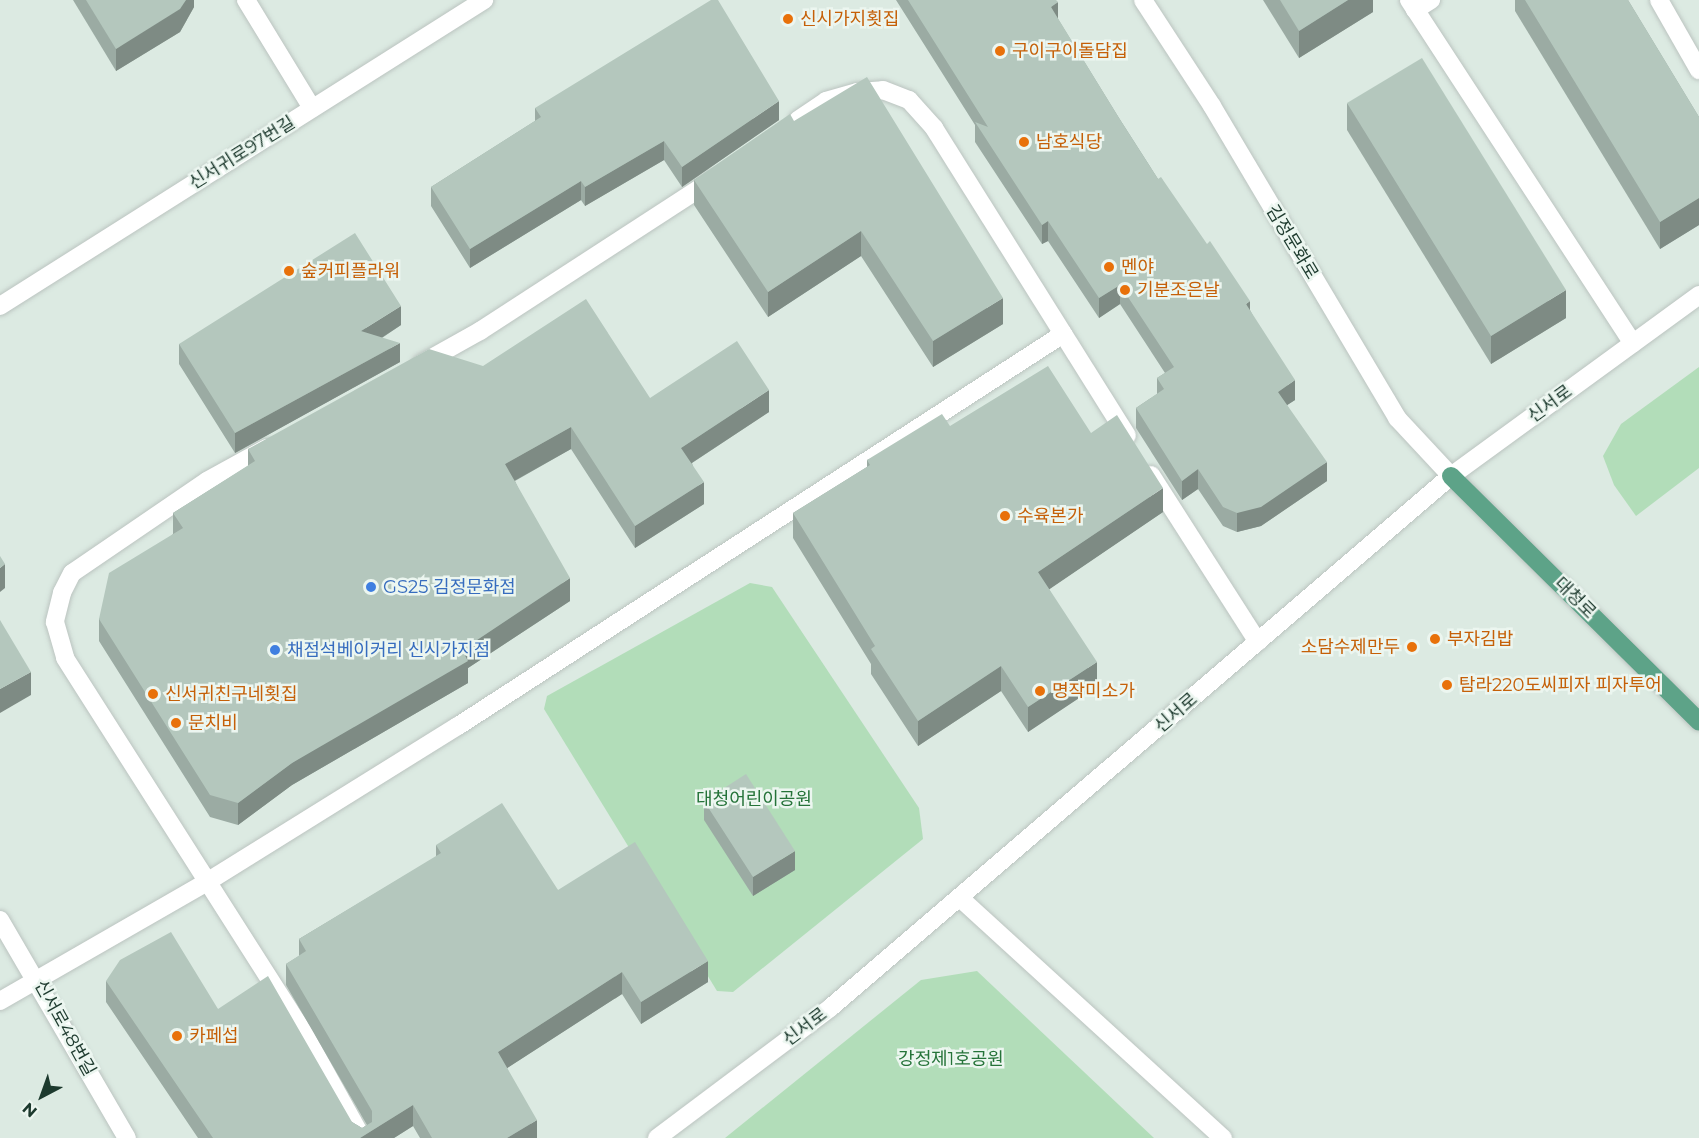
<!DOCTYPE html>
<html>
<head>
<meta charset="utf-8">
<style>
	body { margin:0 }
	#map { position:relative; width:1699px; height:1138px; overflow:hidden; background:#dceae2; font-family:Montserrat,"Noto Sans KR",sans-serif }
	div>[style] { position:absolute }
	.green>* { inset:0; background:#b2ddb9 }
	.roads { filter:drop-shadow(0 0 2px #bbc4c0) drop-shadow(0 0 2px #bbc4c0) }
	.minor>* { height:18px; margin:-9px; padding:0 9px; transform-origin:9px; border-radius:9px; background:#fff }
	.major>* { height:18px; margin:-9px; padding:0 9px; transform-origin:9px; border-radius:9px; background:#5da388 }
	.wall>* { inset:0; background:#9baba3 }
	.shaded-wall>* { inset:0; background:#7e8b84 }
	.building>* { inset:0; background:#b4c7bd }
	.dots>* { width:16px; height:16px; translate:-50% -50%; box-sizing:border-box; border:3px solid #ecf6f0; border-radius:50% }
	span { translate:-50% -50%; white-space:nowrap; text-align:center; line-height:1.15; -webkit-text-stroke:5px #ecf6f0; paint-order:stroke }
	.food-label { font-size:18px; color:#c56008 }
	.left { translate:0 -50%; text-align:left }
	.right { translate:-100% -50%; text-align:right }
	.street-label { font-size:18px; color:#1d3a2e }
	.shop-label { font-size:18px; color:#366cbe }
	.park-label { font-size:18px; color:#257339 }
	.north { position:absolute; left:12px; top:1066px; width:60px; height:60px; -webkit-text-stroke:4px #ecf6f0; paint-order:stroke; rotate:221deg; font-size:16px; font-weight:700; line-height:24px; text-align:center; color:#1d3a2e }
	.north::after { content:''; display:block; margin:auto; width:21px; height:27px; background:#1d3a2e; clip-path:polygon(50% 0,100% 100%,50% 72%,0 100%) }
</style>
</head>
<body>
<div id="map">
	<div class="green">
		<i style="clip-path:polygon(1699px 367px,1699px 468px,1636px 516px,1614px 485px,1603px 456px,1621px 424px)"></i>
		<i style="clip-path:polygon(750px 583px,772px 587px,919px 808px,923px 839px,733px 992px,717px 991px,544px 709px,547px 696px)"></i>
		<i style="clip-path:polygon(977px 971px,1154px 1138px,725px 1138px,921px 980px)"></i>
	</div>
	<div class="roads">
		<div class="minor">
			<i style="left:246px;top:0;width:127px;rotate:58.6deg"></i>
			<i style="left:1143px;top:0;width:126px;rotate:56.9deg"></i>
			<i style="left:1212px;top:106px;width:363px;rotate:59.3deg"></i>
			<i style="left:1397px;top:418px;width:79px;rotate:47deg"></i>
			<i style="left:1409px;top:0;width:410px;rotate:56.9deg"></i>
			<i style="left:1659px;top:0;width:81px;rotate:60.3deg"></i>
			<i style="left:1415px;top:10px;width:19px;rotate:-32deg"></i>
			<i style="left:798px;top:120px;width:34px;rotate:-34deg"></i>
			<i style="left:826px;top:101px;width:32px;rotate:-16deg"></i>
			<i style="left:857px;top:92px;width:26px;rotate:-4deg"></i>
			<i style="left:883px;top:90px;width:28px;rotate:21deg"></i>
			<i style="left:909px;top:100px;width:38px;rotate:48deg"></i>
			<i style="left:934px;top:128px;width:363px;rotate:57.9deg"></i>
			<i style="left:0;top:306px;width:573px;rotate:-32.3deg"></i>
			<i style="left:421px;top:364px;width:68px;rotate:-29.2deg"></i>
			<i style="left:480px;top:331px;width:279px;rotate:-33deg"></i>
			<i style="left:267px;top:448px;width:68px;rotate:151.2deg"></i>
			<i style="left:207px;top:481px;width:163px;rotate:145.7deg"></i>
			<i style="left:72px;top:573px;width:22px;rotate:117deg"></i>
			<i style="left:62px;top:593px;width:30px;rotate:104deg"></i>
			<i style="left:55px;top:622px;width:37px;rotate:74deg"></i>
			<i style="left:65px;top:658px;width:449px;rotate:57.5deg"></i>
			<i style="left:306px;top:1037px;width:115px;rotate:61deg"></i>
			<i style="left:1151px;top:475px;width:198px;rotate:57.4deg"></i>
			<i style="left:961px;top:899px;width:355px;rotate:42.4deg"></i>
			<i style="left:0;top:920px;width:252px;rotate:59.8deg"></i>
			<i style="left:0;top:1001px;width:239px;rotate:-29.9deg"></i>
			<i style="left:207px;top:882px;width:296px;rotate:-31.9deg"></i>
			<i style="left:458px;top:726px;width:721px;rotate:-32.94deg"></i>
			<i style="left:657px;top:1138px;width:216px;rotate:-36.9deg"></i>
			<i style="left:830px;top:1008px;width:818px;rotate:-40.59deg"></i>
			<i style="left:1451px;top:476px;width:307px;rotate:-36.1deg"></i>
		</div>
		<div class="major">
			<i style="left:1451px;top:476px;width:349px;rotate:44.7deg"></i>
		</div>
	</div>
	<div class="wall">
		<i style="clip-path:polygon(73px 0,194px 0,194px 7px,180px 32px,116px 71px)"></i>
		<i style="clip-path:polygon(896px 0,1056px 0,1058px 19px,1119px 118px,1158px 179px,1250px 310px,1295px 400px,1287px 405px,1327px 481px,1261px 526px,1237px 532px,1223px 526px,1198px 489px,1182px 500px,1136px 428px,1136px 408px,1157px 394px,1157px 378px,1165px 373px,1120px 304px,1099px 318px,1048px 241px,1042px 244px,975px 142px,975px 125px)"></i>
		<i style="clip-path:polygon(1263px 0,1373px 0,1373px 12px,1299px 58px)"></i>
		<i style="clip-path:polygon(1515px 0,1628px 0,1699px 117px,1699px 225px,1660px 249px,1515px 11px)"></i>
		<i style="clip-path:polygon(1347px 103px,1566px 318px,1491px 364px,1347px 130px)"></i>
		<i style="clip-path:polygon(535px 108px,779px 120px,682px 187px,664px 160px,585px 206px,581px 200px,470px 268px,431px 206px,431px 187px,535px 121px)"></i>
		<i style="clip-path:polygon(794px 121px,1003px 324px,933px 367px,861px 256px,768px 317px,694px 205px,694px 180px)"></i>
		<i style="clip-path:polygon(401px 325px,382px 338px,400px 362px,235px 453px,179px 364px,179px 344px)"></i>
		<i style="clip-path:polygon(483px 366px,650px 398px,769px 412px,692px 463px,704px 504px,635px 548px,571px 449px,515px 481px,570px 601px,468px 668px,468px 683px,292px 785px,238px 825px,210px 817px,99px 641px,99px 619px,173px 534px,173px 513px,248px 466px,248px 449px)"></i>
		<i style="clip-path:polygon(950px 426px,1091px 433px,1163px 512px,1049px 589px,1097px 686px,1028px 732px,1001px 691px,918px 746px,871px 674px,871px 664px,793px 538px,793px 513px,867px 467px,867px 460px)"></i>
		<i style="clip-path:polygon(704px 801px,795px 870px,753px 896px,704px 820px)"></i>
		<i style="clip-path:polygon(436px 845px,558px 890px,708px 982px,641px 1024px,622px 994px,507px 1068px,537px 1138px,420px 1138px,413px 1126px,394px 1138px,198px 1138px,106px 1002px,106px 981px,218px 1009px,352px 1122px,362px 1128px,367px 1125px,286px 985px,286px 964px,299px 956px,299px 939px,436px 857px)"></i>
	</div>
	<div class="shaded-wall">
		<i style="clip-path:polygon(186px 0,194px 0,194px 7px,180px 32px,116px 71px,116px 49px)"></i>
		<i style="clip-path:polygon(1348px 0,1373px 0,1373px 12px,1299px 58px,1299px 31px)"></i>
		<i style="clip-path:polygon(1058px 2px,1058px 22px,1051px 7px)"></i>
		<i style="clip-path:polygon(779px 101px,779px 120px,682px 187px,682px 167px)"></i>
		<i style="clip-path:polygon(664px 141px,664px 160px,585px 206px,585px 187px)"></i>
		<i style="clip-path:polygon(581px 181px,581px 200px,470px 268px,470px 249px)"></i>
		<i style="clip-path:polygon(1699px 198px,1699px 225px,1660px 249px,1660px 222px)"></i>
		<i style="clip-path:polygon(1048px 221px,1048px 241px,1042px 244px,1042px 225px)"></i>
		<i style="clip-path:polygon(861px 231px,861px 256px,768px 317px,768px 292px)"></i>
		<i style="clip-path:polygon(1120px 285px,1120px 304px,1099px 318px,1099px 298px)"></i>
		<i style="clip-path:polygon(1566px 290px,1566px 318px,1491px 364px,1491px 336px)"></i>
		<i style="clip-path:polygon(1003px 298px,1003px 324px,933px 367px,933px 341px)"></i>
		<i style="clip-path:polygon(1250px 301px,1250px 320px,1246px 304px)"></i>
		<i style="clip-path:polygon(401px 306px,401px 325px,361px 351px,361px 331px)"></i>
		<i style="clip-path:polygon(400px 343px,400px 362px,235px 453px,235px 433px)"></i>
		<i style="clip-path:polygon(1295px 380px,1295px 400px,1278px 411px,1278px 392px)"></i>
		<i style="clip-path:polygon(769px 390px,769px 412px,681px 470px,681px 448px)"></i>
		<i style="clip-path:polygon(571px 427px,571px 449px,505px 486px,505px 464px)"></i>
		<i style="clip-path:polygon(1327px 462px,1327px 481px,1261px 526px,1237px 532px,1237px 513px)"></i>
		<i style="clip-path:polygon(1198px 469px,1198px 489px,1182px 500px,1182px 481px)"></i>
		<i style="clip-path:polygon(704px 482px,704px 504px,635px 548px,635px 526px)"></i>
		<i style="clip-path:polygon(1163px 488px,1163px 512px,1038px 597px,1038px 572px)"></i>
		<i style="clip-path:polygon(5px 564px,5px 588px,0 592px,0 568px)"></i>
		<i style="clip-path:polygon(570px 578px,570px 601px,468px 668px,468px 683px,292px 785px,238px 825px,238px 803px,292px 763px)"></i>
		<i style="clip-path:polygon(1097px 662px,1097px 686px,1028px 732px,1028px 707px)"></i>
		<i style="clip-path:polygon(1001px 666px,1001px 691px,918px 746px,918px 721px)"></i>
		<i style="clip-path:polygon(31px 672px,31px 695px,0 713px,0 689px)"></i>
		<i style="clip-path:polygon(795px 851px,795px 870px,753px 896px,753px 877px)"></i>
		<i style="clip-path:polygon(708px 961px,708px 982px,641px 1024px,641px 1002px)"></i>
		<i style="clip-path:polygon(622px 972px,622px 994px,498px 1074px,498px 1052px)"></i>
		<i style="clip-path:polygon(413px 1105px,413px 1126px,394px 1138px,360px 1138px)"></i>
		<i style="clip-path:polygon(537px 1120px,537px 1138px,507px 1138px)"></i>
	</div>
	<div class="building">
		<i style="clip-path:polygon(86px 0,186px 0,180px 9px,116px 49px)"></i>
		<i style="clip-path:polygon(711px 0,718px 0,779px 101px,682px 167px,664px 141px,585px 187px,581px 181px,470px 249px,431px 187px,541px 117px,535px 108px)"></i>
		<i style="clip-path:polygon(908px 0,1056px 0,1058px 2px,1051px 7px,1119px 118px,1158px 179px,1161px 177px,1207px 244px,1210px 241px,1250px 301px,1246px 304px,1295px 380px,1278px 392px,1327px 462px,1261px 507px,1237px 513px,1223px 507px,1198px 469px,1182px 481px,1136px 408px,1164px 389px,1157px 378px,1174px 367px,1120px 285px,1099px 298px,1048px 221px,1042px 225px,975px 122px,988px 127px)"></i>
		<i style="clip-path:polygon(1280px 0,1348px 0,1299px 31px)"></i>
		<i style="clip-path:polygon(1525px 0,1628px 0,1699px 117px,1699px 198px,1660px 222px)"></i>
		<i style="clip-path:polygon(1422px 58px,1566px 290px,1491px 336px,1347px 103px)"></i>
		<i style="clip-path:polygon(867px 77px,1003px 298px,933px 341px,861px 231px,768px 292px,694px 180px,790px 114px,794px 121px)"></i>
		<i style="clip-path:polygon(355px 233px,401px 306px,361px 331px,400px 343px,235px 433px,179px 344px)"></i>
		<i style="clip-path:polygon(586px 299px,650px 398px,737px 341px,769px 390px,681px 448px,704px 482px,635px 526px,571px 427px,505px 464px,570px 578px,462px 650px,468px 661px,292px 763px,238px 803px,210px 795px,99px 619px,109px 573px,183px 528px,173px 513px,255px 461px,248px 449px,429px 349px,483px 366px)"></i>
		<i style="clip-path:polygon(1048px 366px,1091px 433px,1117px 415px,1163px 488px,1038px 572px,1097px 662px,1028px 707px,1001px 666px,918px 721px,871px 649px,875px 646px,793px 513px,870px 465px,867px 460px,942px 414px,950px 426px)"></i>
		<i style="clip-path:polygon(0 556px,5px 564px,0 568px)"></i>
		<i style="clip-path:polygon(0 620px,31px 672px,0 689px)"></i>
		<i style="clip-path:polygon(746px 774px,795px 851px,753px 877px,704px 801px)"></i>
		<i style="clip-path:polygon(502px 803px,558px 890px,635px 842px,708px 961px,641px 1002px,622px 972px,498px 1052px,537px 1120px,507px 1138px,432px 1138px,413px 1105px,360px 1138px,213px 1138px,106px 981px,120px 960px,171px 932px,218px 1009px,268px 976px,352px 1122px,362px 1128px,372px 1122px,372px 1111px,286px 964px,306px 951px,299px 939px,441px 853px,436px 845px)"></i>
	</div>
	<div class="dots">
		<i style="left:788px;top:19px;background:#e8710a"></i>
		<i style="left:1000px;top:51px;background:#e8710a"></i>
		<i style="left:1024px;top:142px;background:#e8710a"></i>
		<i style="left:1109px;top:267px;background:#e8710a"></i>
		<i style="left:289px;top:271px;background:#e8710a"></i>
		<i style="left:1125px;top:290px;background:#e8710a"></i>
		<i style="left:1005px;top:516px;background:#e8710a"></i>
		<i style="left:371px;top:587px;background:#3f7fe0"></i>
		<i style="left:1435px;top:639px;background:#e8710a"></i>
		<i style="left:1412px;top:647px;background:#e8710a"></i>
		<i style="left:275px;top:650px;background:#3f7fe0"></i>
		<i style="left:1447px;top:685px;background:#e8710a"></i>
		<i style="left:1040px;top:691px;background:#e8710a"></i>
		<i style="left:153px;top:694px;background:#e8710a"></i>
		<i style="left:176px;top:723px;background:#e8710a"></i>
		<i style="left:177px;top:1036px;background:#e8710a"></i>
	</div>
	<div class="food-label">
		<span class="left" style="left:800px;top:19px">신시가지횟집</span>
		<span class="left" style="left:1012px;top:51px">구이구이돌담집</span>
		<span class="left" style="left:1036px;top:142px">남호식당</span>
		<span class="left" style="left:1121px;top:267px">멘야</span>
		<span class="left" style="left:301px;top:271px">숲커피플라워</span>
		<span class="left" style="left:1137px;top:290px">기분조은날</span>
		<span class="left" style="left:1017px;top:516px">수육본가</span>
		<span class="left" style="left:1447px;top:639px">부자김밥</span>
		<span class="right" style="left:1400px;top:647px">소담수제만두</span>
		<span class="left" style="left:1459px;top:685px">탐라220도씨피자 피자투어</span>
		<span class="left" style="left:1052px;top:691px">명작미소가</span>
		<span class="left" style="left:165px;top:694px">신서귀친구네횟집</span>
		<span class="left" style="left:188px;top:723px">문치비</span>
		<span class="left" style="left:189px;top:1036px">카페섭</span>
	</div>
	<div class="street-label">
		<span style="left:242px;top:153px;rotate:-32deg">신서귀로97번길</span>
		<span style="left:1292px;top:242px;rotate:59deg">김정문화로</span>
		<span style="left:1550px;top:404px;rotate:-36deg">신서로</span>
		<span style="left:1575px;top:598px;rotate:45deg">대청로</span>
		<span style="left:1176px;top:713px;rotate:-41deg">신서로</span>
		<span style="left:805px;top:1027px;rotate:-37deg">신서로</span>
		<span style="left:65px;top:1028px;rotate:61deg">신서로48번길</span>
	</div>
	<div class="shop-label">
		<span class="left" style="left:383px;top:587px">GS25 김정문화점</span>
		<span class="left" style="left:287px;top:650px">채점석베이커리 신시가지점</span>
	</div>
	<div class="park-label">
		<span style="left:754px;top:799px">대청어린이공원</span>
		<span style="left:951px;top:1059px">강정제1호공원</span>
	</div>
	<div class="north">N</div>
</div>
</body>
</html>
